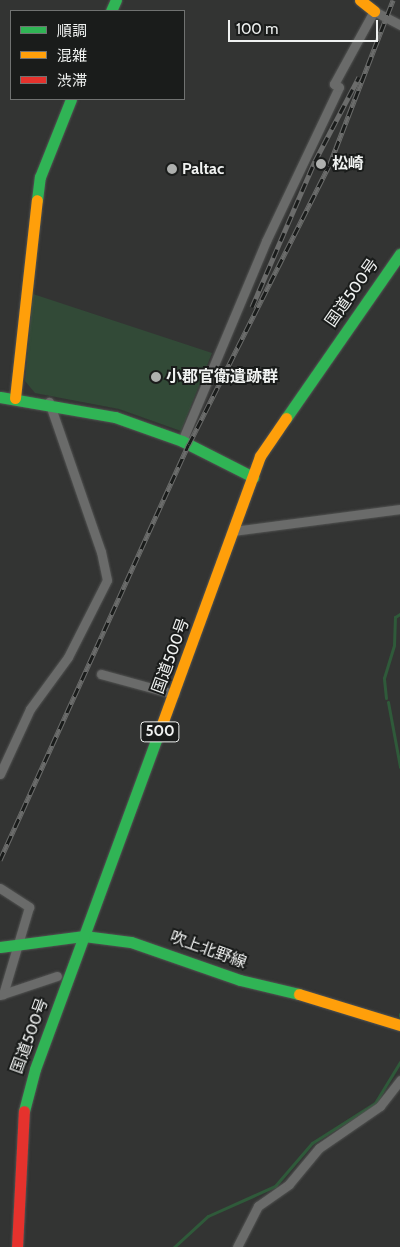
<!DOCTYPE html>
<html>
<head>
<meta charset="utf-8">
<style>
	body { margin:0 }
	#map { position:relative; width:400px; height:1247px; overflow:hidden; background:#333433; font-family:Cabin,"Noto Sans JP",sans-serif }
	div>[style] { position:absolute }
	.green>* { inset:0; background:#324a37 }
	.stream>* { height:3px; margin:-1.5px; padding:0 1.5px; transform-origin:1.5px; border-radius:1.5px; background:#2f5a3a }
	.roads { filter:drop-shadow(0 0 1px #525352) drop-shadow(0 0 1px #525352) }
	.street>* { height:9px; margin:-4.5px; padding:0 4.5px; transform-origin:4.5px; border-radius:4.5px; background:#6a6b6a }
	.fast>* { height:11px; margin:-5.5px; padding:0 5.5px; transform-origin:5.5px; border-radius:5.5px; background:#30b455 }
	.slow>* { height:11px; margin:-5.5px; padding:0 5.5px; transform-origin:5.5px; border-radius:5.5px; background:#ff9f0a }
	.jam>* { height:11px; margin:-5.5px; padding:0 5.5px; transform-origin:5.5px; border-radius:5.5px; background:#e5322d }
	.rail>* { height:5px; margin-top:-2.5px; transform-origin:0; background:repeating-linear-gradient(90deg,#1a1c1b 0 9px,#6b6c6b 0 18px); box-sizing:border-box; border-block:1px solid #6b6c6b }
	.dots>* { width:14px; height:14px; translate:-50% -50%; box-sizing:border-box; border:2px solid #1a1c1b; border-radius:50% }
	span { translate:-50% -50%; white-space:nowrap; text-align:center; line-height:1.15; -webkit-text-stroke:4px #1a1c1b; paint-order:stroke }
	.shield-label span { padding:1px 4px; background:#1a1c1b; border:1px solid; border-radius:4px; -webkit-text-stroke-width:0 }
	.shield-label { font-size:15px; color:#f0f2f1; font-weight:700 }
	.poi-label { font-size:16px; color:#f0f2f1; font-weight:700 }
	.left { translate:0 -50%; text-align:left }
	.street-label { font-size:16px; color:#f0f2f1 }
	.legend { position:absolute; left:10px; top:10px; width:175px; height:90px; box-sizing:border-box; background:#1a1c1b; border:1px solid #707271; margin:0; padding:6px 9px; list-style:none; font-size:15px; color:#f0f2f1 }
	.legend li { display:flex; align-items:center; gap:10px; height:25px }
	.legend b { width:25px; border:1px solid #707271 }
	.scale { position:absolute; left:228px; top:20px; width:150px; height:22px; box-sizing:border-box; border:2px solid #f0f2f1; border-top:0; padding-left:6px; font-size:15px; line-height:18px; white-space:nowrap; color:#f0f2f1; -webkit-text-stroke:4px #1a1c1b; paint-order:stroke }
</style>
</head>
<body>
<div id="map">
	<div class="green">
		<i style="clip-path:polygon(33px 294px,212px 353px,181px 431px,119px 409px,35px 393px,25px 381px)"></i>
	</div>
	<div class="stream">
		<i style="left:386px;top:698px;width:20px;rotate:-96deg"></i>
		<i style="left:384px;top:678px;width:34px;rotate:-73deg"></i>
		<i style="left:394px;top:645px;width:28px;rotate:-88deg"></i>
		<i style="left:395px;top:617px;width:6px;rotate:-31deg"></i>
		<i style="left:388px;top:702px;width:66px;rotate:79.5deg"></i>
		<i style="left:400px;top:1016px;width:2px;rotate:-90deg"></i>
		<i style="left:174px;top:1247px;width:46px;rotate:-42.4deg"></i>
		<i style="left:208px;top:1216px;width:73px;rotate:-24.1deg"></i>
		<i style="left:275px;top:1186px;width:57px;rotate:-49.3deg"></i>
		<i style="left:312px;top:1143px;width:75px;rotate:-32.4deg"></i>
		<i style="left:375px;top:1103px;width:48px;rotate:-58.6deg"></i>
	</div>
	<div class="roads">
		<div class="street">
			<i style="left:182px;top:441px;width:217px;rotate:-67.2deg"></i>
			<i style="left:266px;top:241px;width:170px;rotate:-64.6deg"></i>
			<i style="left:339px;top:87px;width:6px;rotate:-149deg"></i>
			<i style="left:334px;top:84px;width:83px;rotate:-61.3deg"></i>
			<i style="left:374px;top:11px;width:30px;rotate:28deg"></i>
			<i style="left:233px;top:531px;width:168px;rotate:-7.5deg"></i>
			<i style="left:101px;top:674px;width:76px;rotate:15.3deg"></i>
			<i style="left:0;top:774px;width:72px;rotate:-65.2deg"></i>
			<i style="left:30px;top:709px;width:64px;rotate:-53.8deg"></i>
			<i style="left:68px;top:657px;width:86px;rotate:-63.1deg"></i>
			<i style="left:107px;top:580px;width:29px;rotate:-102deg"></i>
			<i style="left:101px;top:552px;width:159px;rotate:-109.1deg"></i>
			<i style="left:0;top:888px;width:35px;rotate:33deg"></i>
			<i style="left:29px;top:907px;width:91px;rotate:106.6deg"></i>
			<i style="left:0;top:995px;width:60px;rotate:-18.4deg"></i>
			<i style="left:237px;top:1247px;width:46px;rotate:-62.9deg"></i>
			<i style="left:258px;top:1206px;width:38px;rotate:-35deg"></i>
			<i style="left:289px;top:1184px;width:47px;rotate:-50.2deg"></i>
			<i style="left:319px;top:1148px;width:74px;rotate:-34.5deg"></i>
			<i style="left:380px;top:1106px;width:33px;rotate:-52deg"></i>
		</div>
		<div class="fast">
			<i style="left:111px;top:11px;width:12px;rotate:-66deg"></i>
			<i style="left:37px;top:200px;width:23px;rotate:-83deg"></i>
			<i style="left:40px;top:177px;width:84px;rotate:-68.3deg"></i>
			<i style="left:0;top:397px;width:117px;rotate:9.9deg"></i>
			<i style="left:115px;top:417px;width:71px;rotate:19.7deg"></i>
			<i style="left:182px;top:441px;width:80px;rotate:26.9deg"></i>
			<i style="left:286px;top:418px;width:200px;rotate:-55.2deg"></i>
			<i style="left:0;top:947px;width:85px;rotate:-7.5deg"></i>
			<i style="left:84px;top:936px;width:47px;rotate:7.3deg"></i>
			<i style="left:131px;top:942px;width:115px;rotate:19.2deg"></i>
			<i style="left:240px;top:980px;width:61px;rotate:13.3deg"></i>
			<i style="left:24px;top:1111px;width:43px;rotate:-75.3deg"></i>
			<i style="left:35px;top:1069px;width:368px;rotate:-69.8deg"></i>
		</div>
		<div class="slow">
			<i style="left:360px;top:0;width:18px;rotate:38deg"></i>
			<i style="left:15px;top:398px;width:199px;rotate:-83.7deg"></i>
			<i style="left:162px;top:724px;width:285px;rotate:-69.9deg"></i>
			<i style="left:260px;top:456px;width:46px;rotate:-55.6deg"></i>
			<i style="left:299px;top:994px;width:106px;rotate:17.1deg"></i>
		</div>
		<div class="jam">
			<i style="left:17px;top:1247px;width:136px;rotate:-87.1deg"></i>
		</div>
	</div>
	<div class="rail">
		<i style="left:252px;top:307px;width:159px;rotate:-66.7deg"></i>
		<i style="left:315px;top:161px;width:95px;rotate:-62.4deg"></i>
		<i style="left:0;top:860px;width:457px;rotate:-65.6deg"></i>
		<i style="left:189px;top:444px;width:311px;rotate:-63.3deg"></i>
		<i style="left:329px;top:166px;width:178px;rotate:-68.9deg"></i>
	</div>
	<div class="dots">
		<i style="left:321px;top:164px;background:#aeb0ae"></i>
		<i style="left:172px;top:169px;background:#aeb0ae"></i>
		<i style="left:156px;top:377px;background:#aeb0ae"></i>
	</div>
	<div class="shield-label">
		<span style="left:160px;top:732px">500</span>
	</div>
	<div class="poi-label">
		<span class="left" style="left:332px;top:164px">松崎</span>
		<span class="left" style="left:182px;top:169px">Paltac</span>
		<span class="left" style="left:166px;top:377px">小郡官衛遺跡群</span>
	</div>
	<div class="street-label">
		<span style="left:352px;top:293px;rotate:-55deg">国道500号</span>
		<span style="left:171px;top:656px;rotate:-70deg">国道500号</span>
		<span style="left:208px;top:950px;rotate:20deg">吹上北野線</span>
		<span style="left:30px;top:1036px;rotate:-70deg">国道500号</span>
	</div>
	<ul class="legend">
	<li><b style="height:6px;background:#30b455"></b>順調</li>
	<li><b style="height:6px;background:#ff9f0a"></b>混雑</li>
	<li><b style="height:6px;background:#e5322d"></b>渋滞</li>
	</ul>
	<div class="scale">100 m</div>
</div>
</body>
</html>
